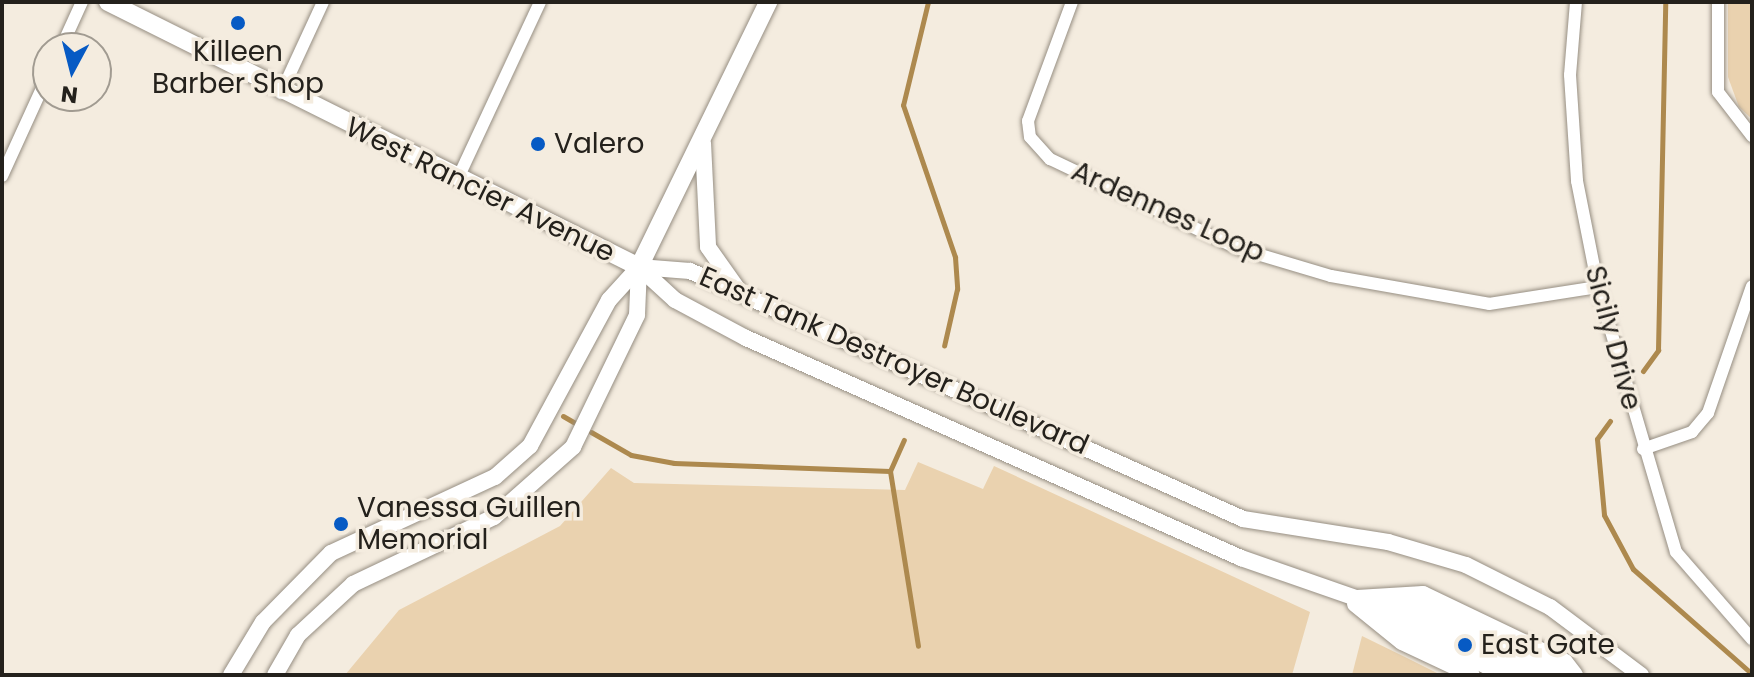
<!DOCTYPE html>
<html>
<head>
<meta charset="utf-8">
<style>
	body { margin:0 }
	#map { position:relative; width:1754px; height:677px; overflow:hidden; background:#f4ecdf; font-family:Poppins,sans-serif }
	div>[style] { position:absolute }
	.green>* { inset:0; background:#ead2af }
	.stream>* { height:5px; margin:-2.5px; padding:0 2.5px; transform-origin:2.5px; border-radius:2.5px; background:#ad894e }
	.roads { filter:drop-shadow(0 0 2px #968e82) drop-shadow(0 0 2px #968e82) }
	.minor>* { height:12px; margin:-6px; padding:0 6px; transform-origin:6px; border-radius:6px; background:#fff }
	.tertiary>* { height:16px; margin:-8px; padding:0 8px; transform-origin:8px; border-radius:8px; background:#fff }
	.secondary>* { height:18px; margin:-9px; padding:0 9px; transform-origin:9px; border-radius:9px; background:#fff }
	.dots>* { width:22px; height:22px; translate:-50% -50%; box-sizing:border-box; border:4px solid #f4ecdf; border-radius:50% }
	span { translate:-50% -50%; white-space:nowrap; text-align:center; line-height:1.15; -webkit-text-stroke:7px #f4ecdf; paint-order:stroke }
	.poi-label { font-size:28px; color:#24211c }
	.left { translate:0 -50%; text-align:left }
	.street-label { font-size:28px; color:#24211c }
	.frame { position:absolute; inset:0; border:4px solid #24211c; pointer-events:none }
	.north { position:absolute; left:32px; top:32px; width:80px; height:80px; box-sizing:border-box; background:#f4ecdf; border:2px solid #a19b91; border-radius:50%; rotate:187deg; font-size:22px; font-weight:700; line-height:32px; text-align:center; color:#24211c }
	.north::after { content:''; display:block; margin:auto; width:28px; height:36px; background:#065ac4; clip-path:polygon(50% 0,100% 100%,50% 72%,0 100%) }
</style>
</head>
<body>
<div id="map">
	<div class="green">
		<i style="clip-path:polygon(1752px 2px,1752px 119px,1739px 107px,1728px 77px,1728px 4px)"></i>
		<i style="clip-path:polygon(918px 462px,983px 489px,994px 466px,1310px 612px,1292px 675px,345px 675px,399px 610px,560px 526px,611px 468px,634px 483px,905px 490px)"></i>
		<i style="clip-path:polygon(1362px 636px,1405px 657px,1441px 675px,1352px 675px)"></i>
	</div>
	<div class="stream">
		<i style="left:928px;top:2px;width:106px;rotate:103.6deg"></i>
		<i style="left:903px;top:105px;width:161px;rotate:71.1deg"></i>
		<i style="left:955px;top:257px;width:32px;rotate:86deg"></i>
		<i style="left:957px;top:289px;width:58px;rotate:102.8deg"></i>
		<i style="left:1643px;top:371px;width:26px;rotate:-54deg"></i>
		<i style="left:1658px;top:350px;width:348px;rotate:-88.8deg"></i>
		<i style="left:563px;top:416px;width:14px;rotate:30deg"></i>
		<i style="left:1610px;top:421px;width:22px;rotate:126deg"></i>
		<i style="left:1597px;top:439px;width:76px;rotate:84.7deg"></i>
		<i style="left:1604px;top:515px;width:61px;rotate:61.8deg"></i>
		<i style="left:1633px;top:569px;width:159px;rotate:41.4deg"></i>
		<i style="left:591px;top:432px;width:46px;rotate:29.9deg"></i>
		<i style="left:631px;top:455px;width:44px;rotate:10.5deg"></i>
		<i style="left:674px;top:463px;width:216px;rotate:2.1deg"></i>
		<i style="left:890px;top:471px;width:34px;rotate:-66deg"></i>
		<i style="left:890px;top:471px;width:177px;rotate:80.9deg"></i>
	</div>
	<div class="roads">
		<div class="minor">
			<i style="left:1072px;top:2px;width:127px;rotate:110.3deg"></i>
			<i style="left:1028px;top:121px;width:16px;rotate:83deg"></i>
			<i style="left:1030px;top:137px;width:30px;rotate:48deg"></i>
			<i style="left:1050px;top:159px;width:207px;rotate:25.5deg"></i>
			<i style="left:1237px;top:248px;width:98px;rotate:16.6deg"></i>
			<i style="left:1331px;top:276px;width:160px;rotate:10deg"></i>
			<i style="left:1489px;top:304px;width:110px;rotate:-8.9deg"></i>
			<i style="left:1576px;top:2px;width:73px;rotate:94.7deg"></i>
			<i style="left:1570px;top:75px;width:106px;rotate:86.2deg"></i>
			<i style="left:1577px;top:181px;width:108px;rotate:78.8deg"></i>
			<i style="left:1598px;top:287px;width:276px;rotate:73.6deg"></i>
			<i style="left:1676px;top:552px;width:116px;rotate:48.9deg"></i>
			<i style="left:1718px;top:2px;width:90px;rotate:90deg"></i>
			<i style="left:1718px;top:92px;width:56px;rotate:52.3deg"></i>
			<i style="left:61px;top:48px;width:51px;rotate:-65.5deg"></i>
			<i style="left:281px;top:93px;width:100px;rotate:-65.2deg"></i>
			<i style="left:2px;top:176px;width:111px;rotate:-65.5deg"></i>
			<i style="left:458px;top:178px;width:194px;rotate:-65deg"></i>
			<i style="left:1643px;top:449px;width:52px;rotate:-19.1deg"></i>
			<i style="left:1692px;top:432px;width:25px;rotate:-50deg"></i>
			<i style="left:1708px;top:413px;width:134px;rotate:-70.9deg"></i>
		</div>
		<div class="tertiary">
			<i style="left:703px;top:143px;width:104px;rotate:87.2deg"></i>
			<i style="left:708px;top:247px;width:54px;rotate:54.8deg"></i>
			<i style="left:639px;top:267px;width:51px;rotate:4.5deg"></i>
			<i style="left:690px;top:271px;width:606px;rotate:24.15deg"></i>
			<i style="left:1243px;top:519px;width:147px;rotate:9deg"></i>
			<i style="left:1388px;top:542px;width:81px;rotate:16.4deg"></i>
			<i style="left:1466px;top:565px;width:94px;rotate:26.6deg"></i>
			<i style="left:1550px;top:607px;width:114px;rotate:36.8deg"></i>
			<i style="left:639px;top:267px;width:49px;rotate:42.5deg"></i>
			<i style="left:675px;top:300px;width:81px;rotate:28.2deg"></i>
			<i style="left:746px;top:338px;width:542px;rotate:23.96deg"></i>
			<i style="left:1241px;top:558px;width:182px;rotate:19.2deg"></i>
			<i style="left:1413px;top:618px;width:132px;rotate:25.6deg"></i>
			<i style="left:1357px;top:598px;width:66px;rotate:-3.5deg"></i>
			<i style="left:1423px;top:594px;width:157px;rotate:25.6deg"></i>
			<i style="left:1565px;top:662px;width:16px;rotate:52deg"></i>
			<i style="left:1393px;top:603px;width:25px;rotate:7deg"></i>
			<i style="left:1418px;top:606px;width:159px;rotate:25.8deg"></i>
			<i style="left:1355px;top:604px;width:60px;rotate:39deg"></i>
			<i style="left:1402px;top:642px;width:77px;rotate:25.2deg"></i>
			<i style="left:1385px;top:617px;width:133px;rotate:25.8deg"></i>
			<i style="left:231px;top:675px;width:62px;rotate:-58.9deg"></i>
			<i style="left:263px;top:622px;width:97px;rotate:-45.4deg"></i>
			<i style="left:331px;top:553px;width:181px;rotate:-24.9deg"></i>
			<i style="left:495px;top:477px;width:47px;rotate:-41.5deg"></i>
			<i style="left:530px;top:446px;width:166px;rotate:-61.6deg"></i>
			<i style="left:609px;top:300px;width:45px;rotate:-47.7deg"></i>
			<i style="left:275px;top:675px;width:46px;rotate:-60.1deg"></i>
			<i style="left:298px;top:635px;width:75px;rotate:-42.8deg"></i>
			<i style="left:353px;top:584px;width:156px;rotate:-25.4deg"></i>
			<i style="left:494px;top:517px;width:106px;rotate:-41.5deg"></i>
			<i style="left:573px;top:447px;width:147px;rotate:-64.1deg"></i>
			<i style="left:637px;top:315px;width:48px;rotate:-87.6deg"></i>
		</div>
		<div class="secondary">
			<i style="left:108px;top:2px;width:593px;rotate:26.52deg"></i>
			<i style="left:639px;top:267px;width:295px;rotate:-64deg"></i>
		</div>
	</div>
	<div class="dots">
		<i style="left:238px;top:23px;background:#065ac4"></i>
		<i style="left:538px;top:144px;background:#065ac4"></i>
		<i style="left:341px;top:524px;background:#065ac4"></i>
		<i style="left:1465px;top:645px;background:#065ac4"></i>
	</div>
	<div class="poi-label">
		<span style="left:238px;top:68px">Killeen<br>Barber Shop</span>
		<span class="left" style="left:554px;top:144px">Valero</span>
		<span class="left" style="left:357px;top:524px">Vanessa Guillen<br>Memorial</span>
		<span class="left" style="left:1481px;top:645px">East Gate</span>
	</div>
	<div class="street-label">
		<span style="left:480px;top:190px;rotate:26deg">West Rancier Avenue</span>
		<span style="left:1168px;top:212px;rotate:24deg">Ardennes Loop</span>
		<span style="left:1613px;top:338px;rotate:75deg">Sicily Drive</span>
		<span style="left:894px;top:361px;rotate:24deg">East Tank Destroyer Boulevard</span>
	</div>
	<div class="frame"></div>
	<div class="north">N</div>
</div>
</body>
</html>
